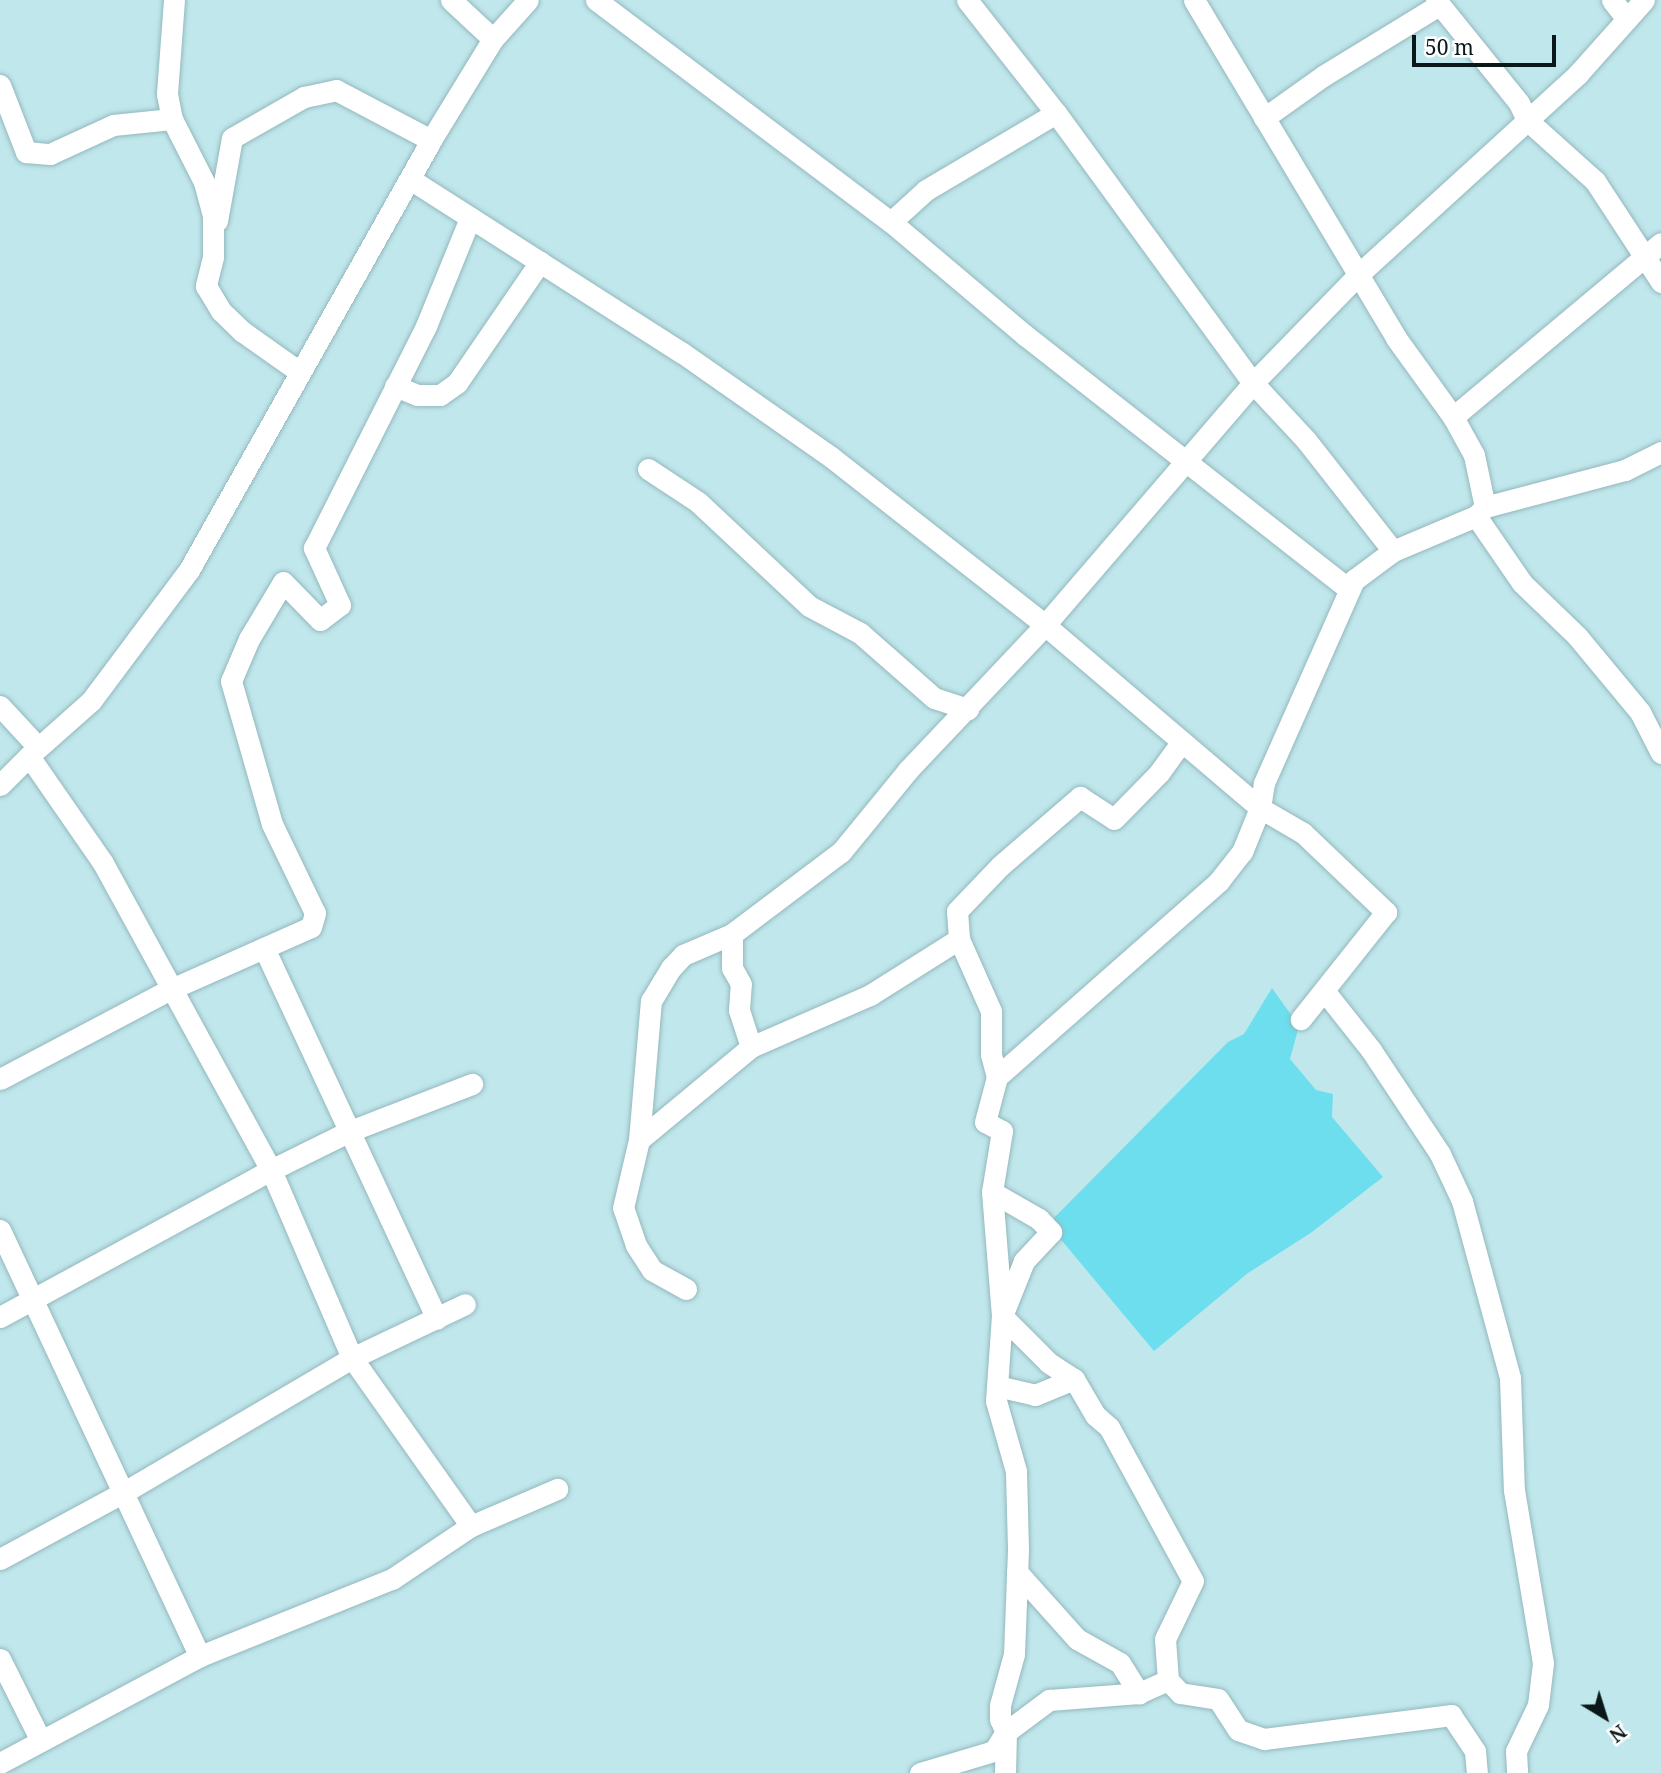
<!DOCTYPE html>
<html>
<head>
<meta charset="utf-8">
<style>
	body { margin:0 }
	#map { position:relative; width:1661px; height:1773px; overflow:hidden; background:#c0e7ec; font-family:"Noto Serif",serif }
	div>[style] { position:absolute }
	.green>* { inset:0; background:#6cdeed }
	.roads { filter:drop-shadow(0 0 2px #93b8bd) drop-shadow(0 0 2px #93b8bd) }
	.minor>* { height:21px; margin:-10.5px; padding:0 10.5px; transform-origin:10.5px; border-radius:10.5px; background:#fff }
	span { translate:-50% -50%; white-space:nowrap; text-align:center; line-height:1.15; -webkit-text-stroke:5px #fff; paint-order:stroke }
	.north { position:absolute; left:1570px; top:1682px; width:70px; height:70px; -webkit-text-stroke:5px #fff; paint-order:stroke; rotate:142deg; font-size:19px; font-weight:700; line-height:28px; text-align:center; color:#0a181a }
	.north::after { content:''; display:block; margin:auto; width:24px; height:32px; background:#0a181a; clip-path:polygon(50% 0,100% 100%,50% 72%,0 100%) }
	.scale { position:absolute; left:1412px; top:35px; width:144px; height:32px; box-sizing:border-box; border:4px solid #0a181a; border-top:0; padding-left:9px; font-size:21px; line-height:24px; white-space:nowrap; color:#0a181a; -webkit-text-stroke:5px #fff; paint-order:stroke }
</style>
</head>
<body>
<div id="map">
	<div class="green">
		<i style="clip-path:polygon(1272px 988px,1299px 1026px,1290px 1059px,1316px 1090px,1333px 1094px,1332px 1117px,1383px 1177px,1312px 1232px,1248px 1273px,1154px 1351px,1048px 1224px,1228px 1042px,1244px 1034px)"></i>
	</div>
	<div class="roads">
		<div class="minor">
			<i style="left:174px;top:0;width:94px;rotate:94.3deg"></i>
			<i style="left:167px;top:94px;width:25px;rotate:79deg"></i>
			<i style="left:172px;top:119px;width:71px;rotate:63.1deg"></i>
			<i style="left:204px;top:182px;width:35px;rotate:75deg"></i>
			<i style="left:213px;top:216px;width:41px;rotate:90deg"></i>
			<i style="left:213px;top:257px;width:30px;rotate:104deg"></i>
			<i style="left:206px;top:286px;width:29px;rotate:59deg"></i>
			<i style="left:221px;top:311px;width:30px;rotate:44deg"></i>
			<i style="left:243px;top:332px;width:67px;rotate:35.3deg"></i>
			<i style="left:451px;top:0;width:57px;rotate:42.9deg"></i>
			<i style="left:596px;top:0;width:369px;rotate:37deg"></i>
			<i style="left:891px;top:222px;width:177px;rotate:40.2deg"></i>
			<i style="left:1026px;top:336px;width:410px;rotate:38.1deg"></i>
			<i style="left:967px;top:0;width:144px;rotate:51.8deg"></i>
			<i style="left:1056px;top:113px;width:334px;rotate:53.9deg"></i>
			<i style="left:1253px;top:383px;width:78px;rotate:47.1deg"></i>
			<i style="left:1306px;top:440px;width:141px;rotate:51.9deg"></i>
			<i style="left:1194px;top:0;width:394px;rotate:59.1deg"></i>
			<i style="left:1396px;top:338px;width:97px;rotate:54.2deg"></i>
			<i style="left:1453px;top:417px;width:43px;rotate:61.1deg"></i>
			<i style="left:1474px;top:455px;width:53px;rotate:78.1deg"></i>
			<i style="left:1436px;top:0;width:132px;rotate:51.1deg"></i>
			<i style="left:1519px;top:103px;width:19px;rotate:65deg"></i>
			<i style="left:1527px;top:120px;width:91px;rotate:41.9deg"></i>
			<i style="left:1595px;top:181px;width:121px;rotate:56.8deg"></i>
			<i style="left:1612px;top:0;width:24px;rotate:52deg"></i>
			<i style="left:0;top:85px;width:72px;rotate:68.8deg"></i>
			<i style="left:26px;top:152px;width:24px;rotate:5deg"></i>
			<i style="left:50px;top:154px;width:69px;rotate:-24.7deg"></i>
			<i style="left:113px;top:125px;width:59px;rotate:-5.8deg"></i>
			<i style="left:1264px;top:118px;width:72px;rotate:-35.4deg"></i>
			<i style="left:1323px;top:76px;width:136px;rotate:-31.5deg"></i>
			<i style="left:410px;top:179px;width:322px;rotate:32.6deg"></i>
			<i style="left:681px;top:352px;width:183px;rotate:35deg"></i>
			<i style="left:831px;top:457px;width:272px;rotate:38.1deg"></i>
			<i style="left:1045px;top:625px;width:282px;rotate:40.4deg"></i>
			<i style="left:1260px;top:808px;width:50px;rotate:30.2deg"></i>
			<i style="left:1303px;top:833px;width:115px;rotate:43.6deg"></i>
			<i style="left:1386px;top:912px;width:137px;rotate:128.5deg"></i>
			<i style="left:217px;top:221px;width:84px;rotate:-79.8deg"></i>
			<i style="left:232px;top:138px;width:83px;rotate:-29.7deg"></i>
			<i style="left:304px;top:97px;width:33px;rotate:-12deg"></i>
			<i style="left:336px;top:90px;width:107px;rotate:27.8deg"></i>
			<i style="left:891px;top:222px;width:47px;rotate:-42.4deg"></i>
			<i style="left:926px;top:190px;width:151px;rotate:-30.6deg"></i>
			<i style="left:395px;top:386px;width:24px;rotate:22deg"></i>
			<i style="left:417px;top:395px;width:23px"></i>
			<i style="left:440px;top:395px;width:21px;rotate:-35deg"></i>
			<i style="left:457px;top:383px;width:147px;rotate:-55.6deg"></i>
			<i style="left:1453px;top:417px;width:271px;rotate:-39.9deg"></i>
			<i style="left:648px;top:469px;width:60px;rotate:33.4deg"></i>
			<i style="left:698px;top:502px;width:152px;rotate:43.1deg"></i>
			<i style="left:809px;top:606px;width:58px;rotate:27.9deg"></i>
			<i style="left:860px;top:633px;width:98px;rotate:41.3deg"></i>
			<i style="left:934px;top:698px;width:36px;rotate:18deg"></i>
			<i style="left:1476px;top:516px;width:81px;rotate:55.5deg"></i>
			<i style="left:1522px;top:583px;width:76px;rotate:43.9deg"></i>
			<i style="left:1577px;top:636px;width:99px;rotate:50.3deg"></i>
			<i style="left:1640px;top:712px;width:46px;rotate:62.9deg"></i>
			<i style="left:0;top:706px;width:53px;rotate:47.3deg"></i>
			<i style="left:0;top:785px;width:41px;rotate:-45deg"></i>
			<i style="left:264px;top:948px;width:409px;rotate:65deg"></i>
			<i style="left:1326px;top:993px;width:73px;rotate:51.7deg"></i>
			<i style="left:1371px;top:1050px;width:125px;rotate:56.4deg"></i>
			<i style="left:1440px;top:1154px;width:52px;rotate:64.9deg"></i>
			<i style="left:1462px;top:1201px;width:183px;rotate:74.8deg"></i>
			<i style="left:1510px;top:1378px;width:112px;rotate:88deg"></i>
			<i style="left:1514px;top:1490px;width:175px;rotate:80.5deg"></i>
			<i style="left:1543px;top:1663px;width:42px;rotate:96.8deg"></i>
			<i style="left:1538px;top:1705px;width:51px;rotate:115.6deg"></i>
			<i style="left:1516px;top:1751px;width:22px;rotate:87deg"></i>
			<i style="left:751px;top:1047px;width:130px;rotate:-23.6deg"></i>
			<i style="left:870px;top:995px;width:105px;rotate:-32.2deg"></i>
			<i style="left:997px;top:1077px;width:296px;rotate:-41.4deg"></i>
			<i style="left:1219px;top:881px;width:37px;rotate:-52deg"></i>
			<i style="left:1242px;top:852px;width:48px;rotate:-67.8deg"></i>
			<i style="left:1260px;top:808px;width:25px;rotate:-81deg"></i>
			<i style="left:1264px;top:783px;width:222px;rotate:-66.1deg"></i>
			<i style="left:1354px;top:580px;width:49px;rotate:-36.6deg"></i>
			<i style="left:1393px;top:551px;width:90px;rotate:-22.9deg"></i>
			<i style="left:1476px;top:516px;width:13px;rotate:-45deg"></i>
			<i style="left:1485px;top:507px;width:145px;rotate:-14.8deg"></i>
			<i style="left:1625px;top:470px;width:40px;rotate:-26.6deg"></i>
			<i style="left:0;top:1079px;width:191px;rotate:-27.8deg"></i>
			<i style="left:169px;top:990px;width:155px;rotate:-23.9deg"></i>
			<i style="left:311px;top:927px;width:15px;rotate:-74deg"></i>
			<i style="left:315px;top:913px;width:99px;rotate:-115.8deg"></i>
			<i style="left:272px;top:824px;width:149px;rotate:-106deg"></i>
			<i style="left:231px;top:681px;width:46px;rotate:-66.8deg"></i>
			<i style="left:249px;top:639px;width:66px;rotate:-59.2deg"></i>
			<i style="left:283px;top:582px;width:53px;rotate:45.8deg"></i>
			<i style="left:320px;top:620px;width:25px;rotate:-37deg"></i>
			<i style="left:340px;top:605px;width:63px;rotate:-114.5deg"></i>
			<i style="left:314px;top:548px;width:249px;rotate:-63.2deg"></i>
			<i style="left:426px;top:326px;width:117px;rotate:-67.8deg"></i>
			<i style="left:639px;top:1140px;width:146px;rotate:-39.7deg"></i>
			<i style="left:751px;top:1047px;width:39px;rotate:-108deg"></i>
			<i style="left:739px;top:1010px;width:26px;rotate:-86deg"></i>
			<i style="left:741px;top:984px;width:18px;rotate:-119deg"></i>
			<i style="left:732px;top:968px;width:34px;rotate:-90deg"></i>
			<i style="left:992px;top:1192px;width:54px;rotate:29.9deg"></i>
			<i style="left:1039px;top:1219px;width:18px;rotate:47deg"></i>
			<i style="left:1051px;top:1232px;width:40px;rotate:133deg"></i>
			<i style="left:1024px;top:1261px;width:59px;rotate:111.8deg"></i>
			<i style="left:1002px;top:1316px;width:66px;rotate:45deg"></i>
			<i style="left:1049px;top:1363px;width:30px;rotate:33deg"></i>
			<i style="left:1074px;top:1379px;width:42px;rotate:59.7deg"></i>
			<i style="left:1095px;top:1415px;width:18px;rotate:41deg"></i>
			<i style="left:1109px;top:1427px;width:175px;rotate:61.4deg"></i>
			<i style="left:1193px;top:1581px;width:64px;rotate:115.8deg"></i>
			<i style="left:1165px;top:1639px;width:41px;rotate:85.8deg"></i>
			<i style="left:1168px;top:1680px;width:18px;rotate:47deg"></i>
			<i style="left:1180px;top:1693px;width:38px;rotate:9deg"></i>
			<i style="left:1218px;top:1699px;width:37px;rotate:57deg"></i>
			<i style="left:1238px;top:1730px;width:28px;rotate:19deg"></i>
			<i style="left:1264px;top:1739px;width:189px;rotate:-7.3deg"></i>
			<i style="left:1451px;top:1715px;width:43px;rotate:56.3deg"></i>
			<i style="left:1475px;top:1751px;width:22px;rotate:85deg"></i>
			<i style="left:0;top:1230px;width:471px;rotate:64.9deg"></i>
			<i style="left:686px;top:1289px;width:39px;rotate:-151deg"></i>
			<i style="left:652px;top:1270px;width:30px;rotate:-123deg"></i>
			<i style="left:636px;top:1245px;width:39px;rotate:-109deg"></i>
			<i style="left:623px;top:1208px;width:70px;rotate:-76.8deg"></i>
			<i style="left:639px;top:1140px;width:140px;rotate:-85.1deg"></i>
			<i style="left:651px;top:1001px;width:39px;rotate:-59deg"></i>
			<i style="left:671px;top:968px;width:18px;rotate:-47deg"></i>
			<i style="left:683px;top:955px;width:53px;rotate:-23.2deg"></i>
			<i style="left:732px;top:934px;width:136px;rotate:-37deg"></i>
			<i style="left:841px;top:852px;width:106px;rotate:-50.7deg"></i>
			<i style="left:908px;top:770px;width:199px;rotate:-46.6deg"></i>
			<i style="left:1045px;top:625px;width:319px;rotate:-49.3deg"></i>
			<i style="left:1253px;top:383px;width:152px;rotate:-45.8deg"></i>
			<i style="left:1359px;top:274px;width:297px;rotate:-42.4deg"></i>
			<i style="left:1578px;top:74px;width:99px;rotate:-48.3deg"></i>
			<i style="left:0;top:1317px;width:308px;rotate:-28.5deg"></i>
			<i style="left:271px;top:1170px;width:88px;rotate:-26.3deg"></i>
			<i style="left:350px;top:1131px;width:131px;rotate:-21.1deg"></i>
			<i style="left:997px;top:1386px;width:39px;rotate:13deg"></i>
			<i style="left:1035px;top:1395px;width:42px;rotate:-22.3deg"></i>
			<i style="left:471px;top:1526px;width:206px;rotate:-125.3deg"></i>
			<i style="left:352px;top:1358px;width:205px;rotate:-113.3deg"></i>
			<i style="left:271px;top:1170px;width:350px;rotate:-118.7deg"></i>
			<i style="left:103px;top:863px;width:130px;rotate:-124.7deg"></i>
			<i style="left:29px;top:756px;width:83px;rotate:-41.6deg"></i>
			<i style="left:91px;top:701px;width:164px;rotate:-53.2deg"></i>
			<i style="left:189px;top:570px;width:493px;rotate:-60.6deg"></i>
			<i style="left:431px;top:140px;width:119px;rotate:-58.5deg"></i>
			<i style="left:493px;top:39px;width:52px;rotate:-48.1deg"></i>
			<i style="left:0;top:1559px;width:143px;rotate:-28.4deg"></i>
			<i style="left:126px;top:1491px;width:262px;rotate:-30.5deg"></i>
			<i style="left:352px;top:1358px;width:125px;rotate:-25.5deg"></i>
			<i style="left:1017px;top:1572px;width:90px;rotate:48.2deg"></i>
			<i style="left:1077px;top:1639px;width:49px;rotate:29.2deg"></i>
			<i style="left:1120px;top:1663px;width:36px;rotate:58deg"></i>
			<i style="left:0;top:1659px;width:89px;rotate:63.4deg"></i>
			<i style="left:0;top:1763px;width:227px;rotate:-28.1deg"></i>
			<i style="left:200px;top:1656px;width:207px;rotate:-21.9deg"></i>
			<i style="left:392px;top:1579px;width:95px;rotate:-33.9deg"></i>
			<i style="left:471px;top:1526px;width:94px;rotate:-23.3deg"></i>
			<i style="left:920px;top:1773px;width:77px;rotate:-16.6deg"></i>
			<i style="left:994px;top:1751px;width:22px;rotate:-58deg"></i>
			<i style="left:1006px;top:1732px;width:54px;rotate:-36.7deg"></i>
			<i style="left:1049px;top:1700px;width:90px;rotate:-4.4deg"></i>
			<i style="left:1139px;top:1693px;width:32px;rotate:-24deg"></i>
			<i style="left:1005px;top:1773px;width:41px;rotate:-88.6deg"></i>
			<i style="left:1006px;top:1732px;width:14px;rotate:-115deg"></i>
			<i style="left:1000px;top:1719px;width:14px;rotate:-90deg"></i>
			<i style="left:1000px;top:1705px;width:53px;rotate:-74.6deg"></i>
			<i style="left:1014px;top:1654px;width:105px;rotate:-87.8deg"></i>
			<i style="left:1018px;top:1549px;width:78px;rotate:-91.5deg"></i>
			<i style="left:1016px;top:1471px;width:73px;rotate:-105.9deg"></i>
			<i style="left:996px;top:1401px;width:85px;rotate:-86deg"></i>
			<i style="left:1002px;top:1316px;width:124px;rotate:-94.6deg"></i>
			<i style="left:992px;top:1192px;width:62px;rotate:-80.7deg"></i>
			<i style="left:1002px;top:1131px;width:19px;rotate:-152deg"></i>
			<i style="left:985px;top:1122px;width:47px;rotate:-75.1deg"></i>
			<i style="left:997px;top:1077px;width:24px;rotate:-105deg"></i>
			<i style="left:991px;top:1054px;width:43px;rotate:-90deg"></i>
			<i style="left:991px;top:1011px;width:79px;rotate:-114deg"></i>
			<i style="left:959px;top:939px;width:28px;rotate:-94deg"></i>
			<i style="left:957px;top:911px;width:62px;rotate:-46.3deg"></i>
			<i style="left:1000px;top:866px;width:106px;rotate:-40.8deg"></i>
			<i style="left:1080px;top:797px;width:40px;rotate:32.9deg"></i>
			<i style="left:1114px;top:819px;width:64px;rotate:-45.6deg"></i>
			<i style="left:1159px;top:773px;width:39px;rotate:-54deg"></i>
		</div>
	</div>
	<div class="north">N</div>
	<div class="scale">50 m</div>
</div>
</body>
</html>
